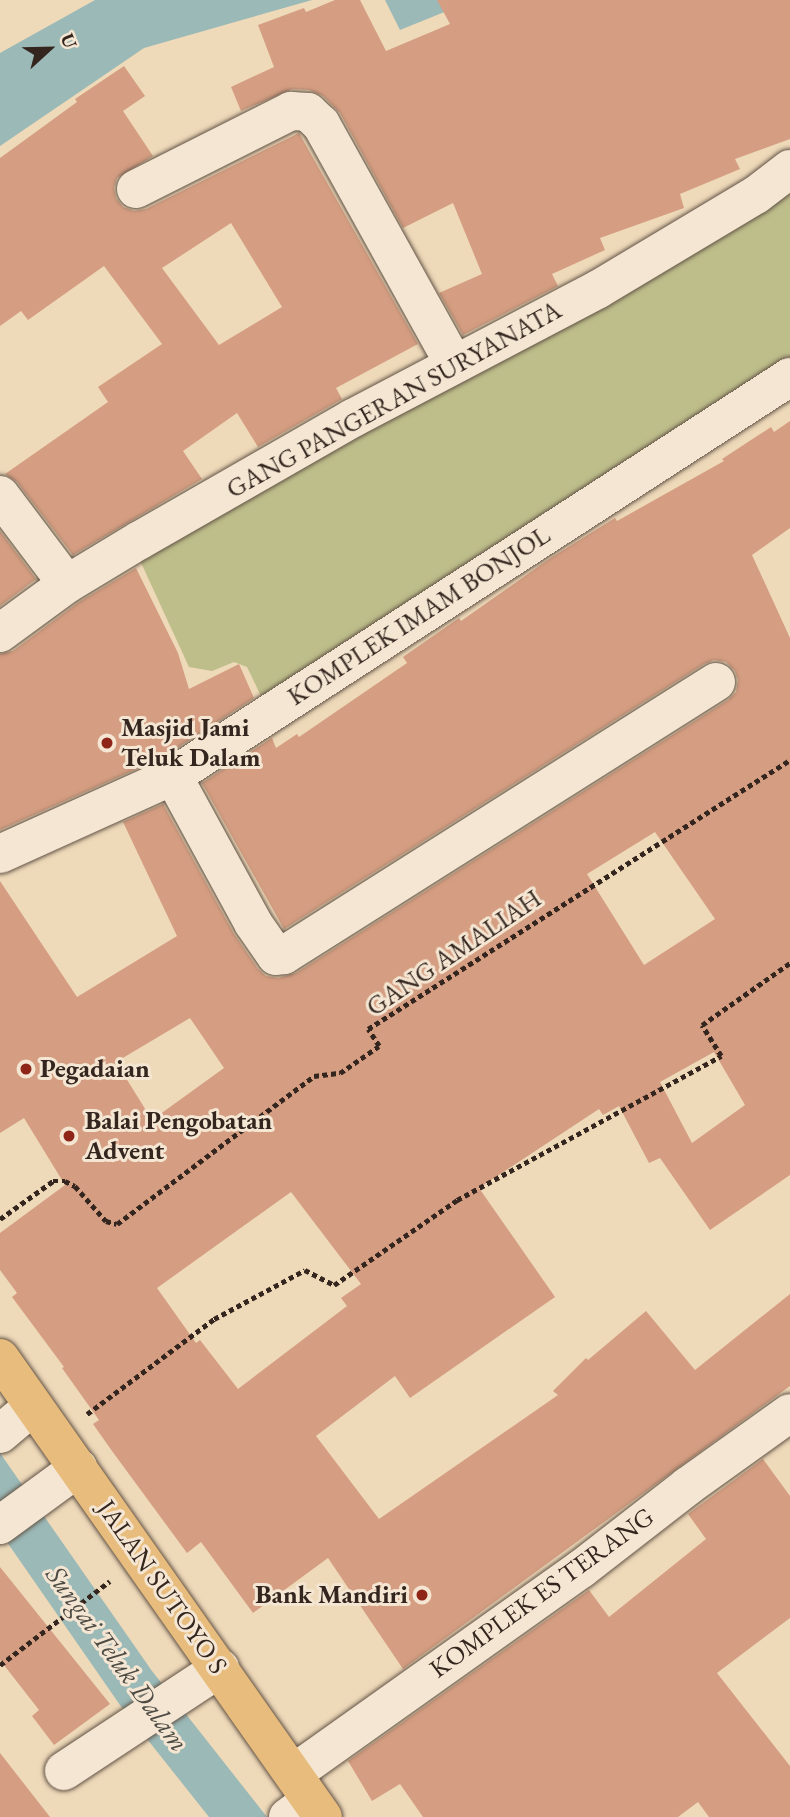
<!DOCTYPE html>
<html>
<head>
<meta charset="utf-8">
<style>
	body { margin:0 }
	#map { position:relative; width:790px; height:1817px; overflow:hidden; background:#eed9b9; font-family:"EB Garamond",serif }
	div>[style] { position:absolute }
	.green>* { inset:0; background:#bebe8b }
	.water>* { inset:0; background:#9bb9b7 }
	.building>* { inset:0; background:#d59e82 }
	.path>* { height:4.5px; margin-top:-2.25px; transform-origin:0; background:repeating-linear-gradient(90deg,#34261f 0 5px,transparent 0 8.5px) }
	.roads { filter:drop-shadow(0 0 2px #625346) drop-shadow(0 0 2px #625346) }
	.minor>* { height:38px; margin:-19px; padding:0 19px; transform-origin:19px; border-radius:19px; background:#f4e6d2 }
	.highway>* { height:38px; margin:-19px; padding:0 19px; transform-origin:19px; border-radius:19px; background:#e7bc7c }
	.dots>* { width:19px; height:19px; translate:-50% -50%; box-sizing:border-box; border:4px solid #f4e6d2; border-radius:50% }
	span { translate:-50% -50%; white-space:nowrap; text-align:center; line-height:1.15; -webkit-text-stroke:6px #f4e6d2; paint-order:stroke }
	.street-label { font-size:26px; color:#34261f }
	.poi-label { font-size:26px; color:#34261f; font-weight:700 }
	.left { translate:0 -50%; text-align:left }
	.right { translate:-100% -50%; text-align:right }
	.water-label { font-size:28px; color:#4e4b45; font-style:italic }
	.north { position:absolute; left:14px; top:14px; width:70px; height:70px; -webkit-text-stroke:5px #f4e6d2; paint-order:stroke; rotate:68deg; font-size:19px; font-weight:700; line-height:28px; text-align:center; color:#34261f }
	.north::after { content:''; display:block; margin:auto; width:24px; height:32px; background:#34261f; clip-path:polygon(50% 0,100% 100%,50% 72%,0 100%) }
</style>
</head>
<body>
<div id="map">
	<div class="green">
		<i style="clip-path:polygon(790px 185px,790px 364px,284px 690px,261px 696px,247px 667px,234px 662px,212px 671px,189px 667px,137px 554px)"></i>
	</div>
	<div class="water">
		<i style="clip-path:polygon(95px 0,312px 0,144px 48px,0 146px,0 53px)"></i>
		<i style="clip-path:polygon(385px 0,474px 0,400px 30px)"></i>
		<i style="clip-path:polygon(0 1453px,152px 1671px,267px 1817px,209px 1817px,120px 1705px,0 1532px)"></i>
	</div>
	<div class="building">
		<i style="clip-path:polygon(335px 0,360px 0,386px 51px,450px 24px,437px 0,790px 0,790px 139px,735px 159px,740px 169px,680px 194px,684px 208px,600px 238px,605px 250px,552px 274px,558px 286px,463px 335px,439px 293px,482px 274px,453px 203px,403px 228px,340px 113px,323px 96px,309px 90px,292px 89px,241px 111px,231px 87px,274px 67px,258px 25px,304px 8px,306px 12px)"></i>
		<i style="clip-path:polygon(evenodd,124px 66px,145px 96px,123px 111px,153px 156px,117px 178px,114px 188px,116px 198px,123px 207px,134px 211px,146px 209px,299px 133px,418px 344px,336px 388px,342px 399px,258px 447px,237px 413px,183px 451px,202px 479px,73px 555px,17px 482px,5px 474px,108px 402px,98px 387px,162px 344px,104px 266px,28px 320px,21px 311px,0 326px,0 158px,77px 102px,75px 99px,124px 66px,231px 223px,282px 307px,219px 345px,162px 268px,231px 223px)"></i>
		<i style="clip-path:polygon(evenodd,790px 421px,790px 528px,752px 555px,790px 638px,790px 1175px,710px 1230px,660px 1158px,649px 1163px,619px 1106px,603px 1115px,599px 1109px,479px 1188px,555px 1297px,410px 1398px,395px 1376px,316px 1436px,379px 1519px,558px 1395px,553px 1391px,586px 1358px,588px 1360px,646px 1311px,695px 1370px,790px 1294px,790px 1386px,403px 1669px,328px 1558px,253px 1613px,201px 1542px,187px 1553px,112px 1451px,93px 1424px,99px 1420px,62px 1368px,64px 1367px,12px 1297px,17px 1293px,0 1270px,0 1233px,65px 1185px,24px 1118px,0 1133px,0 881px,77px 997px,177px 936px,123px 822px,163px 804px,234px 934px,258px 969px,266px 976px,278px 978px,296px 973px,728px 700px,736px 692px,738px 680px,735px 671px,726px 662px,714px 660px,704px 664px,284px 929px,202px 783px,272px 738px,276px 748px,297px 734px,299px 737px,407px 663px,403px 657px,459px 618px,461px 621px,549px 559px,615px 518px,617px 521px,724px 461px,722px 459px,771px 427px,774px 432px,790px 421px,655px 832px,715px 919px,644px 965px,587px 874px,655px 832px,790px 421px,190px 1018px,224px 1068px,152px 1120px,116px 1062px,190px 1018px,790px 421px,714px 1052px,745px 1105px,692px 1143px,660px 1082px,714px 1052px,790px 421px,291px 1192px,361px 1284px,341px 1298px,347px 1306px,238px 1389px,200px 1340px,196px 1343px,157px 1288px,291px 1192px)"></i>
		<i style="clip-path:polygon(0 531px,36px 579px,0 606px)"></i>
		<i style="clip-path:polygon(136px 568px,178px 653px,189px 689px,239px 664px,254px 698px,163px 757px,0 830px,0 654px,13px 651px,79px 602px)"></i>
		<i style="clip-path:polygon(763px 1459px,790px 1496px,790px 1618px,717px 1673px,790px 1766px,790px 1817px,709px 1817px,698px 1802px,678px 1817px,423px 1817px,400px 1784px,372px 1801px,348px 1761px,589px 1590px,609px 1617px,706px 1539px,688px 1514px)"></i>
		<i style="clip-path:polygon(0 1567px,110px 1704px,54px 1745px,32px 1716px,39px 1710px,0 1660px)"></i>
		<i style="clip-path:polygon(0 1753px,50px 1817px,0 1817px)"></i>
	</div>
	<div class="path">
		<i style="left:0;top:1219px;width:65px;rotate:-35.6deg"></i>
		<i style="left:53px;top:1181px;width:12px"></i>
		<i style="left:65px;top:1181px;width:11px;rotate:27deg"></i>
		<i style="left:75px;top:1186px;width:47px;rotate:48.5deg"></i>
		<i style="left:106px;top:1221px;width:11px;rotate:15deg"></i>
		<i style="left:117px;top:1224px;width:246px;rotate:-36.9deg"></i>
		<i style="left:314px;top:1076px;width:26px;rotate:-7deg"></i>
		<i style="left:340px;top:1073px;width:47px;rotate:-34.7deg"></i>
		<i style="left:379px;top:1046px;width:20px;rotate:-123deg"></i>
		<i style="left:368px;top:1029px;width:500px;rotate:-32.52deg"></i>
		<i style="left:87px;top:1414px;width:159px;rotate:-36.8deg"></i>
		<i style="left:214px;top:1319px;width:103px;rotate:-28.3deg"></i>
		<i style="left:305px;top:1270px;width:33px;rotate:27deg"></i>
		<i style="left:334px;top:1285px;width:150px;rotate:-34.6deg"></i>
		<i style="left:457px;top:1200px;width:301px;rotate:-28.6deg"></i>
		<i style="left:721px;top:1056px;width:36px;rotate:-122deg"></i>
		<i style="left:702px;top:1025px;width:108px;rotate:-35.2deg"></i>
		<i style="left:0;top:1665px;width:138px;rotate:-37.4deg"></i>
	</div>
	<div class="roads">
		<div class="minor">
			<i style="left:136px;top:189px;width:174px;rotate:-26.7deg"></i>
			<i style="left:291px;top:111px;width:17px;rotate:3deg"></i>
			<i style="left:308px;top:112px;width:18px;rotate:43deg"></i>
			<i style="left:321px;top:124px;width:274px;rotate:61deg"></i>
			<i style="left:0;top:495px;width:111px;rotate:53deg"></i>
			<i style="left:0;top:633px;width:83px;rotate:-36.2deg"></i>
			<i style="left:67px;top:584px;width:85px;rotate:-31.1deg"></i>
			<i style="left:140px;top:540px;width:245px;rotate:-29.8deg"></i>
			<i style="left:353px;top:418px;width:276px;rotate:-27.7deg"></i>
			<i style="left:597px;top:290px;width:185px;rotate:-30.9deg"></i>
			<i style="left:756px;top:195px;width:43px;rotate:-37.4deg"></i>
			<i style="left:173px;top:776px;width:167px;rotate:61.4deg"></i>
			<i style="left:253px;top:923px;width:40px;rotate:55.1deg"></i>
			<i style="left:276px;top:956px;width:8px;rotate:-7deg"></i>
			<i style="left:284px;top:955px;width:511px;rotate:-32.29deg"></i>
			<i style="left:0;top:854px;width:190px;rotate:-24.3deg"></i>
			<i style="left:173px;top:776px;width:735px;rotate:-32.89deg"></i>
			<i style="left:0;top:1434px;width:43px;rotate:-40.3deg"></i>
			<i style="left:0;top:1525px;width:97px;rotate:-36.2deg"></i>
			<i style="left:64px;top:1771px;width:187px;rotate:-33.4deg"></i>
			<i style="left:294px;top:1773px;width:352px;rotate:-35.4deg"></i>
			<i style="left:581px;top:1569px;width:135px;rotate:-37.8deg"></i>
			<i style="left:688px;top:1486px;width:125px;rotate:-35.6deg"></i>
			<i style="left:288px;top:1817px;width:27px;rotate:-36deg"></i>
		</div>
		<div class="highway">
			<i style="left:0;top:1358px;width:561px;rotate:54.87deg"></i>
		</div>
	</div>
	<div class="dots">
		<i style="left:107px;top:743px;background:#8f2418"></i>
		<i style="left:26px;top:1069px;background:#8f2418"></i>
		<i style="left:69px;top:1136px;background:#8f2418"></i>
		<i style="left:422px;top:1595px;background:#8f2418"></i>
	</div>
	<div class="street-label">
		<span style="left:394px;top:400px;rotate:-29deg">GANG PANGERAN SURYANATA</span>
		<span style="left:419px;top:616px;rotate:-33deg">KOMPLEK IMAM BONJOL</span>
		<span style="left:454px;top:953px;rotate:-34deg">GANG AMALIAH</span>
		<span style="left:162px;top:1587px;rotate:55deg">JALAN SUTOYO S</span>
		<span style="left:542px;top:1593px;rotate:-36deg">KOMPLEK ES TERANG</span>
	</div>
	<div class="poi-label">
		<span class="left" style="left:121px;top:743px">Masjid Jami<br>Teluk Dalam</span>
		<span class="left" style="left:40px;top:1069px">Pegadaian</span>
		<span class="left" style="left:85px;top:1136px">Balai Pengobatan<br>Advent</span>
		<span class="right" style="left:408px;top:1595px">Bank Mandiri</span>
	</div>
	<div class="water-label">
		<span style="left:118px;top:1658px;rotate:54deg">Sungai Teluk Dalam</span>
	</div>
	<div class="north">U</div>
</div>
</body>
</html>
